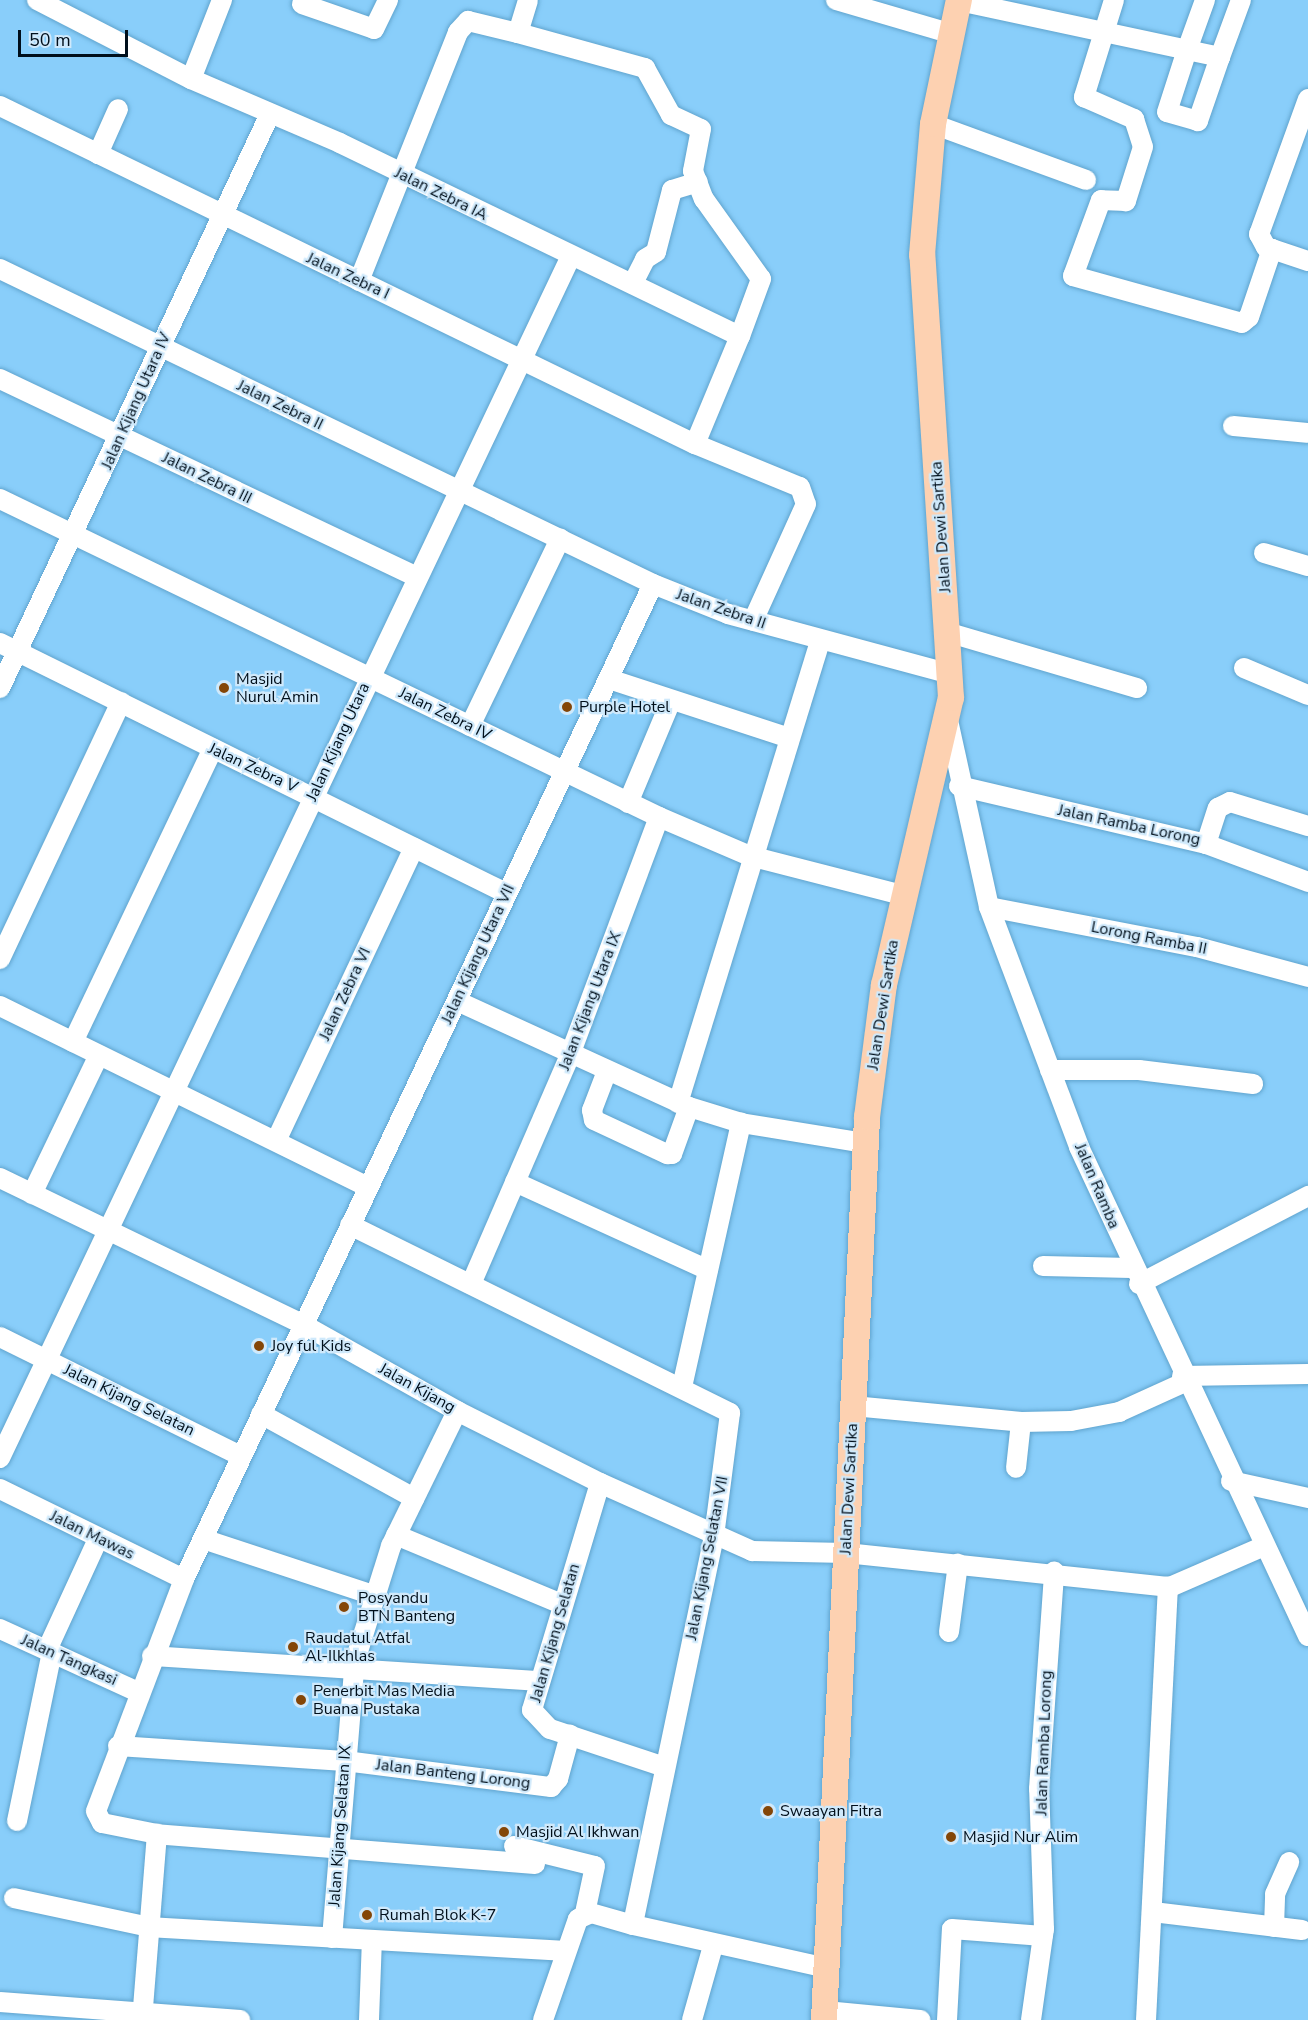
<!DOCTYPE html>
<html>
<head>
<meta charset="utf-8">
<style>
	body { margin:0 }
	#map { position:relative; width:1308px; height:2020px; overflow:hidden; background:#89cefa; font-family:"Nunito Sans",sans-serif }
	div>[style] { position:absolute }
	.roads { filter:drop-shadow(0 0 2px #60a4ce) drop-shadow(0 0 2px #60a4ce) }
	.minor>* { height:20px; margin:-10px; padding:0 10px; transform-origin:10px; border-radius:10px; background:#fff }
	.major>* { height:26px; margin:-13px; padding:0 13px; transform-origin:13px; border-radius:13px; background:#fdd1b1 }
	.dots>* { width:16px; height:16px; translate:-50% -50%; box-sizing:border-box; border:3px solid #cfe9fb; border-radius:50% }
	span { translate:-50% -50%; white-space:nowrap; text-align:center; line-height:1.15; -webkit-text-stroke:4.5px #cfe9fb; paint-order:stroke }
	.street-label { font-size:16px; color:#000f1b }
	.poi-label { font-size:16px; color:#000f1b }
	.left { translate:0 -50%; text-align:left }
	.scale { position:absolute; left:18px; top:30px; width:110px; height:27px; box-sizing:border-box; border:3px solid #000f1b; border-top:0; padding-left:8px; font-size:18px; line-height:21px; white-space:nowrap; color:#000f1b; -webkit-text-stroke:4px #cfe9fb; paint-order:stroke }
</style>
</head>
<body>
<div id="map">
	<div class="roads">
		<div class="minor">
			<i style="left:37px;top:0;width:173px;rotate:27.2deg"></i>
			<i style="left:191px;top:79px;width:162px;rotate:23.2deg"></i>
			<i style="left:340px;top:143px;width:444px;rotate:25.8deg"></i>
			<i style="left:740px;top:336px;width:117px;rotate:112.6deg"></i>
			<i style="left:836px;top:0;width:118px;rotate:16.3deg"></i>
			<i style="left:1114px;top:0;width:102px;rotate:107.2deg"></i>
			<i style="left:1084px;top:97px;width:55px;rotate:23.7deg"></i>
			<i style="left:1134px;top:119px;width:29px;rotate:72deg"></i>
			<i style="left:1143px;top:147px;width:57px;rotate:107.5deg"></i>
			<i style="left:1126px;top:201px;width:25px;rotate:-178deg"></i>
			<i style="left:1101px;top:200px;width:81px;rotate:110.2deg"></i>
			<i style="left:1073px;top:276px;width:175px;rotate:15.5deg"></i>
			<i style="left:1242px;top:323px;width:9px;rotate:-41deg"></i>
			<i style="left:1249px;top:317px;width:72px;rotate:-71.3deg"></i>
			<i style="left:959px;top:1px;width:233px;rotate:12.1deg"></i>
			<i style="left:1187px;top:50px;width:53px;rotate:-70.2deg"></i>
			<i style="left:302px;top:4px;width:76px;rotate:19.1deg"></i>
			<i style="left:374px;top:29px;width:32px;rotate:-64deg"></i>
			<i style="left:518px;top:33px;width:132px;rotate:15.4deg"></i>
			<i style="left:645px;top:68px;width:54px;rotate:61deg"></i>
			<i style="left:671px;top:115px;width:33px;rotate:25deg"></i>
			<i style="left:701px;top:129px;width:43px;rotate:100.8deg"></i>
			<i style="left:693px;top:171px;width:30px;rotate:69deg"></i>
			<i style="left:704px;top:199px;width:98px;rotate:54.5deg"></i>
			<i style="left:761px;top:279px;width:61px;rotate:110.2deg"></i>
			<i style="left:1187px;top:50px;width:34px;rotate:12deg"></i>
			<i style="left:1220px;top:57px;width:68px;rotate:109deg"></i>
			<i style="left:1198px;top:121px;width:32px;rotate:-164deg"></i>
			<i style="left:1167px;top:112px;width:65px;rotate:-72.1deg"></i>
			<i style="left:1220px;top:57px;width:61px;rotate:-69.8deg"></i>
			<i style="left:191px;top:79px;width:85px;rotate:-68.6deg"></i>
			<i style="left:1308px;top:99px;width:144px;rotate:109.9deg"></i>
			<i style="left:1259px;top:234px;width:15px;rotate:62deg"></i>
			<i style="left:1266px;top:247px;width:44px;rotate:18.4deg"></i>
			<i style="left:0;top:106px;width:773px;rotate:25.94deg"></i>
			<i style="left:695px;top:444px;width:113px;rotate:22.3deg"></i>
			<i style="left:800px;top:487px;width:18px;rotate:71deg"></i>
			<i style="left:806px;top:504px;width:128px;rotate:114.4deg"></i>
			<i style="left:933px;top:124px;width:163px;rotate:20.1deg"></i>
			<i style="left:98px;top:154px;width:49px;rotate:-66deg"></i>
			<i style="left:0;top:269px;width:725px;rotate:25.75deg"></i>
			<i style="left:653px;top:584px;width:81px;rotate:21.8deg"></i>
			<i style="left:728px;top:614px;width:231px;rotate:15.1deg"></i>
			<i style="left:359px;top:281px;width:268px;rotate:-68.3deg"></i>
			<i style="left:458px;top:32px;width:15px;rotate:-48deg"></i>
			<i style="left:468px;top:21px;width:51px;rotate:13.5deg"></i>
			<i style="left:518px;top:33px;width:34px;rotate:-73deg"></i>
			<i style="left:633px;top:283px;width:27px;rotate:-63deg"></i>
			<i style="left:645px;top:259px;width:13px;rotate:-32deg"></i>
			<i style="left:656px;top:252px;width:64px;rotate:-75.5deg"></i>
			<i style="left:672px;top:190px;width:27px;rotate:-17deg"></i>
			<i style="left:0;top:379px;width:459px;rotate:25.4deg"></i>
			<i style="left:1233px;top:426px;width:75px;rotate:5.3deg"></i>
			<i style="left:0;top:499px;width:732px;rotate:25.76deg"></i>
			<i style="left:659px;top:817px;width:99px;rotate:23.2deg"></i>
			<i style="left:750px;top:856px;width:157px;rotate:14.4deg"></i>
			<i style="left:1264px;top:553px;width:46px;rotate:16.5deg"></i>
			<i style="left:950px;top:633px;width:195px;rotate:16.4deg"></i>
			<i style="left:0;top:643px;width:564px;rotate:26.29deg"></i>
			<i style="left:1244px;top:668px;width:69px;rotate:22.9deg"></i>
			<i style="left:609px;top:679px;width:189px;rotate:18.1deg"></i>
			<i style="left:0;top:688px;width:634px;rotate:-64.81deg"></i>
			<i style="left:949px;top:725px;width:186px;rotate:77.6deg"></i>
			<i style="left:989px;top:907px;width:256px;rotate:69.4deg"></i>
			<i style="left:1079px;top:1147px;width:540px;rotate:64.91deg"></i>
			<i style="left:470px;top:726px;width:208px;rotate:-64.3deg"></i>
			<i style="left:959px;top:786px;width:254px;rotate:13.2deg"></i>
			<i style="left:1206px;top:844px;width:38px;rotate:-72deg"></i>
			<i style="left:1218px;top:808px;width:13px;rotate:-27deg"></i>
			<i style="left:1230px;top:802px;width:82px;rotate:17.1deg"></i>
			<i style="left:628px;top:803px;width:108px;rotate:-67.2deg"></i>
			<i style="left:1206px;top:844px;width:109px;rotate:20.4deg"></i>
			<i style="left:989px;top:907px;width:212px;rotate:10.9deg"></i>
			<i style="left:1197px;top:947px;width:115px;rotate:15.1deg"></i>
			<i style="left:0;top:959px;width:284px;rotate:-64.8deg"></i>
			<i style="left:457px;top:1001px;width:252px;rotate:24.6deg"></i>
			<i style="left:686px;top:1106px;width:58px;rotate:17.2deg"></i>
			<i style="left:741px;top:1123px;width:126px;rotate:9.2deg"></i>
			<i style="left:0;top:1006px;width:410px;rotate:26.2deg"></i>
			<i style="left:73px;top:1042px;width:325px;rotate:-64.5deg"></i>
			<i style="left:1050px;top:1070px;width:89px"></i>
			<i style="left:1139px;top:1070px;width:115px;rotate:7deg"></i>
			<i style="left:607px;top:1071px;width:42px;rotate:111deg"></i>
			<i style="left:592px;top:1110px;width:10px;rotate:79deg"></i>
			<i style="left:594px;top:1120px;width:81px;rotate:25deg"></i>
			<i style="left:667px;top:1154px;width:5px"></i>
			<i style="left:672px;top:1154px;width:50px;rotate:-70.1deg"></i>
			<i style="left:678px;top:1103px;width:483px;rotate:-72.9deg"></i>
			<i style="left:276px;top:1141px;width:324px;rotate:-64.8deg"></i>
			<i style="left:0;top:1178px;width:338px;rotate:25.8deg"></i>
			<i style="left:304px;top:1325px;width:176px;rotate:29.3deg"></i>
			<i style="left:457px;top:1411px;width:160px;rotate:26.7deg"></i>
			<i style="left:600px;top:1483px;width:167px;rotate:24.1deg"></i>
			<i style="left:752px;top:1551px;width:94px;rotate:1.2deg"></i>
			<i style="left:846px;top:1553px;width:326px;rotate:6deg"></i>
			<i style="left:1170px;top:1587px;width:100px;rotate:-23.5deg"></i>
			<i style="left:515px;top:1182px;width:212px;rotate:24.5deg"></i>
			<i style="left:32px;top:1194px;width:154px;rotate:-64.3deg"></i>
			<i style="left:350px;top:1225px;width:424px;rotate:26.3deg"></i>
			<i style="left:730px;top:1413px;width:124px;rotate:97.4deg"></i>
			<i style="left:714px;top:1536px;width:397px;rotate:101.8deg"></i>
			<i style="left:633px;top:1925px;width:199px;rotate:12.5deg"></i>
			<i style="left:1043px;top:1266px;width:88px;rotate:1.3deg"></i>
			<i style="left:471px;top:1284px;width:249px;rotate:-66.6deg"></i>
			<i style="left:570px;top:1055px;width:254px;rotate:-69.5deg"></i>
			<i style="left:1139px;top:1284px;width:191px;rotate:-27.5deg"></i>
			<i style="left:0;top:1337px;width:269px;rotate:26.3deg"></i>
			<i style="left:1182px;top:1376px;width:126px;rotate:-0.9deg"></i>
			<i style="left:682px;top:1387px;width:271px;rotate:-77.4deg"></i>
			<i style="left:853px;top:1406px;width:169px;rotate:5.4deg"></i>
			<i style="left:1021px;top:1422px;width:46px;rotate:96.2deg"></i>
			<i style="left:261px;top:1414px;width:175px;rotate:28.8deg"></i>
			<i style="left:1021px;top:1422px;width:50px;rotate:-1.1deg"></i>
			<i style="left:1071px;top:1421px;width:49px;rotate:-10.6deg"></i>
			<i style="left:1119px;top:1412px;width:72px;rotate:-24.4deg"></i>
			<i style="left:0;top:1458px;width:1331px;rotate:-64.59deg"></i>
			<i style="left:1231px;top:1481px;width:79px;rotate:12.4deg"></i>
			<i style="left:600px;top:1483px;width:237px;rotate:106.7deg"></i>
			<i style="left:532px;top:1710px;width:26px;rotate:47deg"></i>
			<i style="left:550px;top:1729px;width:121px;rotate:18.3deg"></i>
			<i style="left:0;top:1489px;width:205px;rotate:26.1deg"></i>
			<i style="left:396px;top:1535px;width:180px;rotate:22.6deg"></i>
			<i style="left:203px;top:1539px;width:179px;rotate:18.2deg"></i>
			<i style="left:0;top:1629px;width:152px;rotate:24.5deg"></i>
			<i style="left:949px;top:1632px;width:69px;rotate:-82.5deg"></i>
			<i style="left:47px;top:1650px;width:122px;rotate:-65.3deg"></i>
			<i style="left:152px;top:1656px;width:387px;rotate:3.7deg"></i>
			<i style="left:118px;top:1746px;width:227px;rotate:3.8deg"></i>
			<i style="left:345px;top:1761px;width:208px;rotate:7.2deg"></i>
			<i style="left:551px;top:1787px;width:11px;rotate:-49deg"></i>
			<i style="left:558px;top:1779px;width:46px;rotate:-74.7deg"></i>
			<i style="left:17px;top:1821px;width:173px;rotate:-78.3deg"></i>
			<i style="left:514px;top:1846px;width:83px;rotate:13.9deg"></i>
			<i style="left:595px;top:1866px;width:48px;rotate:102deg"></i>
			<i style="left:535px;top:1864px;width:379px;rotate:-175.5deg"></i>
			<i style="left:157px;top:1834px;width:56px;rotate:-168.7deg"></i>
			<i style="left:102px;top:1823px;width:13px;rotate:-117deg"></i>
			<i style="left:96px;top:1811px;width:248px;rotate:-69.2deg"></i>
			<i style="left:184px;top:1579px;width:1100px;rotate:-64.76deg"></i>
			<i style="left:14px;top:1898px;width:138px;rotate:12.1deg"></i>
			<i style="left:149px;top:1927px;width:417px;rotate:3.3deg"></i>
			<i style="left:1153px;top:1912px;width:150px;rotate:6.9deg"></i>
			<i style="left:1274px;top:1927px;width:33px;rotate:-88deg"></i>
			<i style="left:1275px;top:1894px;width:35px;rotate:-66deg"></i>
			<i style="left:332px;top:1938px;width:278px;rotate:-85.3deg"></i>
			<i style="left:355px;top:1661px;width:121px;rotate:-72.6deg"></i>
			<i style="left:391px;top:1546px;width:150px;rotate:-63.9deg"></i>
			<i style="left:0;top:2002px;width:241px;rotate:4.3deg"></i>
			<i style="left:825px;top:2011px;width:96px;rotate:5.4deg"></i>
			<i style="left:142px;top:2020px;width:187px;rotate:-85.4deg"></i>
			<i style="left:369px;top:2020px;width:80px;rotate:-87.9deg"></i>
			<i style="left:543px;top:2020px;width:107px;rotate:-70.9deg"></i>
			<i style="left:578px;top:1919px;width:14px;rotate:-25deg"></i>
			<i style="left:591px;top:1913px;width:44px;rotate:15.9deg"></i>
			<i style="left:692px;top:2020px;width:77px;rotate:-74.2deg"></i>
			<i style="left:947px;top:2020px;width:91px;rotate:-86.9deg"></i>
			<i style="left:952px;top:1929px;width:91px;rotate:4.4deg"></i>
			<i style="left:1031px;top:2020px;width:92px;rotate:-81.9deg"></i>
			<i style="left:1044px;top:1929px;width:140px;rotate:-92deg"></i>
			<i style="left:1039px;top:1789px;width:218px;rotate:-86deg"></i>
			<i style="left:1146px;top:2020px;width:434px;rotate:-87.1deg"></i>
		</div>
		<div class="major">
			<i style="left:824px;top:2020px;width:904px;rotate:-87.27deg"></i>
			<i style="left:867px;top:1117px;width:133px;rotate:-82.7deg"></i>
			<i style="left:884px;top:985px;width:295px;rotate:-76.9deg"></i>
			<i style="left:951px;top:698px;width:444px;rotate:-93.7deg"></i>
			<i style="left:922px;top:255px;width:131px;rotate:-85.2deg"></i>
			<i style="left:933px;top:124px;width:127px;rotate:-78.2deg"></i>
		</div>
	</div>
	<div class="dots">
		<i style="left:224px;top:688px;background:#844607"></i>
		<i style="left:567px;top:707px;background:#844607"></i>
		<i style="left:259px;top:1346px;background:#844607"></i>
		<i style="left:344px;top:1607px;background:#844607"></i>
		<i style="left:293px;top:1647px;background:#844607"></i>
		<i style="left:301px;top:1700px;background:#844607"></i>
		<i style="left:768px;top:1811px;background:#844607"></i>
		<i style="left:504px;top:1832px;background:#844607"></i>
		<i style="left:951px;top:1837px;background:#844607"></i>
		<i style="left:367px;top:1915px;background:#844607"></i>
	</div>
	<div class="street-label">
		<span style="left:441px;top:194px;rotate:26deg">Jalan Zebra IA</span>
		<span style="left:348px;top:276px;rotate:25deg">Jalan Zebra I</span>
		<span style="left:136px;top:401px;rotate:-66deg">Jalan Kijang Utara IV</span>
		<span style="left:280px;top:405px;rotate:26deg">Jalan Zebra II</span>
		<span style="left:207px;top:478px;rotate:26deg">Jalan Zebra III</span>
		<span style="left:941px;top:527px;rotate:-94deg">Jalan Dewi Sartika</span>
		<span style="left:721px;top:609px;rotate:19deg">Jalan Zebra II</span>
		<span style="left:445px;top:714px;rotate:26deg">Jalan Zebra IV</span>
		<span style="left:338px;top:742px;rotate:-65deg">Jalan Kijang Utara</span>
		<span style="left:253px;top:768px;rotate:25deg">Jalan Zebra V</span>
		<span style="left:1129px;top:825px;rotate:12deg">Jalan Ramba Lorong</span>
		<span style="left:1149px;top:938px;rotate:11deg">Lorong Ramba II</span>
		<span style="left:478px;top:954px;rotate:-65deg">Jalan Kijang Utara VII</span>
		<span style="left:345px;top:994px;rotate:-65deg">Jalan Zebra VI</span>
		<span style="left:590px;top:1001px;rotate:-69deg">Jalan Kijang Utara IX</span>
		<span style="left:883px;top:1005px;rotate:-81deg">Jalan Dewi Sartika</span>
		<span style="left:1097px;top:1186px;rotate:67deg">Jalan Ramba</span>
		<span style="left:417px;top:1388px;rotate:29deg">Jalan Kijang</span>
		<span style="left:129px;top:1400px;rotate:26deg">Jalan Kijang Selatan</span>
		<span style="left:849px;top:1489px;rotate:-87deg">Jalan Dewi Sartika</span>
		<span style="left:92px;top:1535px;rotate:26deg">Jalan Mawas</span>
		<span style="left:707px;top:1558px;rotate:-79deg">Jalan Kijang Selatan VII</span>
		<span style="left:555px;top:1633px;rotate:-74deg">Jalan Kijang Selatan</span>
		<span style="left:69px;top:1660px;rotate:24deg">Jalan Tangkasi</span>
		<span style="left:1044px;top:1743px;rotate:-88deg">Jalan Ramba Lorong</span>
		<span style="left:453px;top:1774px;rotate:7deg">Jalan Banteng Lorong</span>
		<span style="left:340px;top:1826px;rotate:-86deg">Jalan Kijang Selatan IX</span>
	</div>
	<div class="poi-label">
		<span class="left" style="left:236px;top:688px">Masjid<br>Nurul Amin</span>
		<span class="left" style="left:579px;top:707px">Purple Hotel</span>
		<span class="left" style="left:271px;top:1346px">Joy ful Kids</span>
		<span class="left" style="left:358px;top:1607px">Posyandu<br>BTN Banteng</span>
		<span class="left" style="left:305px;top:1647px">Raudatul Atfal<br>Al-Ilkhlas</span>
		<span class="left" style="left:313px;top:1700px">Penerbit Mas Media<br>Buana Pustaka</span>
		<span class="left" style="left:780px;top:1811px">Swaayan Fitra</span>
		<span class="left" style="left:516px;top:1832px">Masjid Al Ikhwan</span>
		<span class="left" style="left:963px;top:1837px">Masjid Nur Alim</span>
		<span class="left" style="left:379px;top:1915px">Rumah Blok K-7</span>
	</div>
	<div class="scale">50 m</div>
</div>
</body>
</html>
